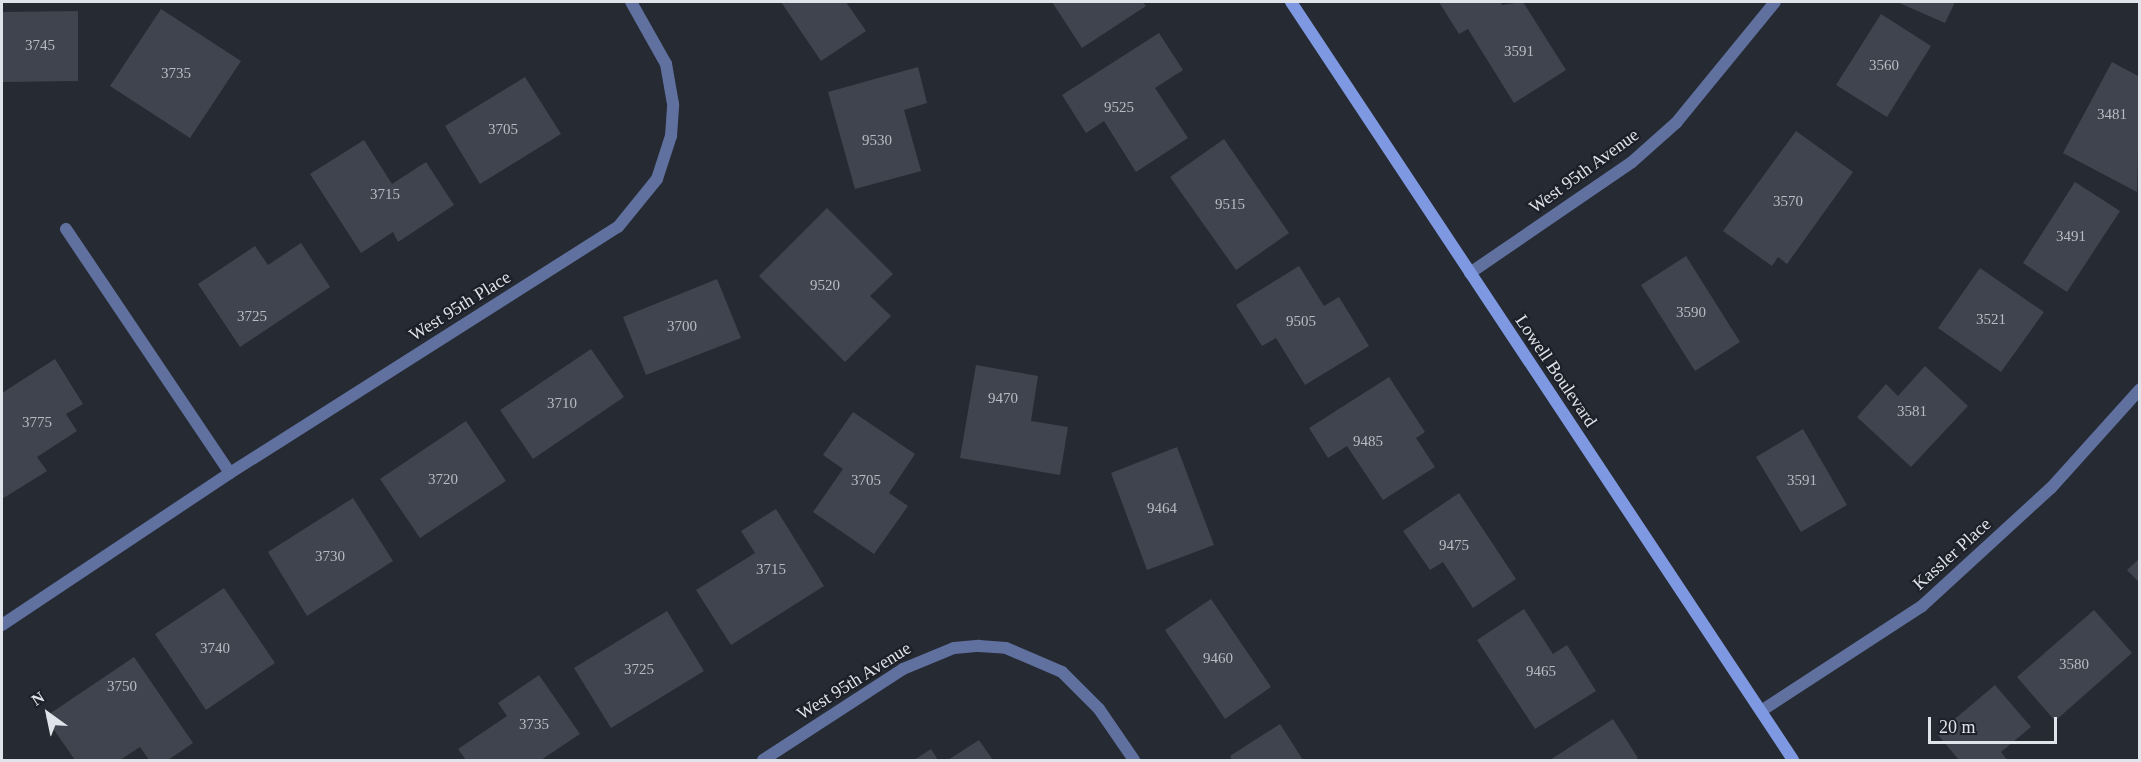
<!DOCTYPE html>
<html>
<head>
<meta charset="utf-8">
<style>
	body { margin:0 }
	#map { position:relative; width:2141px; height:762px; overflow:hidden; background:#262a33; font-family:Georgia,serif }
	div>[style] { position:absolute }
	.building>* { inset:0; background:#40444e }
	.street>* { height:12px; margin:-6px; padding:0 6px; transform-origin:6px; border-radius:6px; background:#60719f }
	.secondary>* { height:12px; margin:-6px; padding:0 6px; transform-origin:6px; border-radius:6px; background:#7e98e2 }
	span { translate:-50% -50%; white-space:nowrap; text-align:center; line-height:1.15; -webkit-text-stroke:4.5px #1d2029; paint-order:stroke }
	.number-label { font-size:15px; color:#b8bbc2 }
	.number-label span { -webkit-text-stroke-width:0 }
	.street-label { font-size:18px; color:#e0e3e9 }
	.frame { position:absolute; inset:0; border:3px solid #e0e3e9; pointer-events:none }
	.north { position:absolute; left:18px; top:684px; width:60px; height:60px; -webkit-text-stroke:4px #1d2029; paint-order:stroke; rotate:327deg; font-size:16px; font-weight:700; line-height:24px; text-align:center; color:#e0e3e9 }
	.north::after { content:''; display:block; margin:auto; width:21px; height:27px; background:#e0e3e9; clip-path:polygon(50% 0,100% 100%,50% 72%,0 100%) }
	.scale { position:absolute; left:1928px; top:717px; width:129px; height:27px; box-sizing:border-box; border:3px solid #e0e3e9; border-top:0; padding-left:8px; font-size:18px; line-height:21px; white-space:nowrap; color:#e0e3e9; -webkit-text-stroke:4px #1d2029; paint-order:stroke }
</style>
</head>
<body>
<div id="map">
	<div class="building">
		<i style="clip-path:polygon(781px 2px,846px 2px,866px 31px,821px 61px)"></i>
		<i style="clip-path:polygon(1052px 2px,1143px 2px,1146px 6px,1082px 48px)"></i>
		<i style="clip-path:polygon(1439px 2px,1500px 2px,1502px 5px,1523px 2px,1566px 70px,1514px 103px,1468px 29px,1459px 34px)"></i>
		<i style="clip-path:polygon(1897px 2px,1955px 2px,1945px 23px)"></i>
		<i style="clip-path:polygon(161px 9px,241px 61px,190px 138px,110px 86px)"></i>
		<i style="clip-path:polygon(78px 11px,78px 81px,2px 82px,2px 12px)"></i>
		<i style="clip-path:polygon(1881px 14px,1931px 46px,1887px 117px,1836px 85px)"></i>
		<i style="clip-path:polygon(1159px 33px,1183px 70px,1155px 88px,1188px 138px,1136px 172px,1104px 121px,1086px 133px,1062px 95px)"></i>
		<i style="clip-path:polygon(2112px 62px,2140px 77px,2137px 192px,2063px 153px)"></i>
		<i style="clip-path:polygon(918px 67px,927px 103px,904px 110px,921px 171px,855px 189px,828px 92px)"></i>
		<i style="clip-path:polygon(525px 77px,561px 134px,480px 184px,445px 126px)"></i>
		<i style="clip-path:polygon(1796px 131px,1853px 172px,1787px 264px,1778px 257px,1772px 266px,1723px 231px)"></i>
		<i style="clip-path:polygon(1224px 139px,1289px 233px,1236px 270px,1170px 177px)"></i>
		<i style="clip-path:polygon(364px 140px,392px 184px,426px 162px,454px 205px,398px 242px,393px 232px,361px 253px,310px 174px)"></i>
		<i style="clip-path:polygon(2075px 182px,2120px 211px,2067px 292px,2023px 263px)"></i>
		<i style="clip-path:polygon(827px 208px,893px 274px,870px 296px,891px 316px,845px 362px,759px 276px)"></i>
		<i style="clip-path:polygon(301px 243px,330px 287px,240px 347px,198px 284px,255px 246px,268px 265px)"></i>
		<i style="clip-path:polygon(1686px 256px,1740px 342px,1695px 371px,1641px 285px)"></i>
		<i style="clip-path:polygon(1299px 266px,1324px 306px,1339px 297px,1369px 346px,1305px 385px,1276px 338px,1262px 346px,1236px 305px)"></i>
		<i style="clip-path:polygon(1980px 268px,2044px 312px,2001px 372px,1938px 328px)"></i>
		<i style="clip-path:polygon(717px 279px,741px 338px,646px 375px,623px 317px)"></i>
		<i style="clip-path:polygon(591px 349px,624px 397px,533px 459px,500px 410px)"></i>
		<i style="clip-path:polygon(55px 359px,83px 404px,66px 414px,77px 431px,37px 457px,47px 471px,2px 499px,2px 393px)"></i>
		<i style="clip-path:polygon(976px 365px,1038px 376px,1031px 421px,1068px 427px,1060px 475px,960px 458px)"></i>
		<i style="clip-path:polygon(1925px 366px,1968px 406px,1911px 467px,1857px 417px,1886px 384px,1898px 396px)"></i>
		<i style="clip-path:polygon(1389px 377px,1425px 432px,1416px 438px,1435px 467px,1383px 500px,1347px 446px,1328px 458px,1309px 428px)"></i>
		<i style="clip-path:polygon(853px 412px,915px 454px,889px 493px,908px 506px,874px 554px,813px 512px,843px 469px,823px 455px)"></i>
		<i style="clip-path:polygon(466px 421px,506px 481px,420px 538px,380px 479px)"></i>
		<i style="clip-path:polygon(1803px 429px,1847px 505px,1801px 532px,1756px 457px)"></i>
		<i style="clip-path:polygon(1177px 447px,1214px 545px,1147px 570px,1111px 473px)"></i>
		<i style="clip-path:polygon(1459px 493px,1516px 579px,1473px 608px,1443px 562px,1430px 570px,1403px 531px)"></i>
		<i style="clip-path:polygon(353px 498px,393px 561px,307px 616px,268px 552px)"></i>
		<i style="clip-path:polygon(776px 509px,824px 586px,731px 645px,696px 590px,755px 553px,741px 531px)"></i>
		<i style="clip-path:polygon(2140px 558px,2140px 583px,2127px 570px)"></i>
		<i style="clip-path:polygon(224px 588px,275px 663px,206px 710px,155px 634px)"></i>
		<i style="clip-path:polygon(1211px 599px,1271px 687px,1225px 719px,1165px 630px)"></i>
		<i style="clip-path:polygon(1524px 609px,1553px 654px,1567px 645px,1596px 691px,1535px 729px,1477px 640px)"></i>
		<i style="clip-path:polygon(2094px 610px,2132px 653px,2055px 721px,2017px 677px)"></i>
		<i style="clip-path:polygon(667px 611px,704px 671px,611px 728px,574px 668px)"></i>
		<i style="clip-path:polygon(134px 657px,193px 743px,168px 760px,149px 760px,140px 747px,120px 760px,75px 760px,45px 717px)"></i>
		<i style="clip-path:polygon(539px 675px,580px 734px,541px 760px,466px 760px,458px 749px,507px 716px,498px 703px)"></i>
		<i style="clip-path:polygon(1995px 685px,2031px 727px,2001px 752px,2007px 760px,1959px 760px,1937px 734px)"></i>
		<i style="clip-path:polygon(1613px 719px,1638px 758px,1634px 760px,1550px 760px)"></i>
		<i style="clip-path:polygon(1280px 724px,1303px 760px,1232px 760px,1230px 756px)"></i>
		<i style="clip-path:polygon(979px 740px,993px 760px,948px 760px)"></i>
		<i style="clip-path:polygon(931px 749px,938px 760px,914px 760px)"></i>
	</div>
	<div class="street">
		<i style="left:66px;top:229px;width:294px;rotate:56.1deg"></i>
		<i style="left:1470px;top:273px;width:196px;rotate:-34.4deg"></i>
		<i style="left:1632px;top:162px;width:59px;rotate:-41.6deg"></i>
		<i style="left:1676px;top:123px;width:156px;rotate:-50.7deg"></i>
		<i style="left:2px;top:625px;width:274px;rotate:-33.7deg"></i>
		<i style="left:230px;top:473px;width:459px;rotate:-32.4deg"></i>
		<i style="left:618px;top:227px;width:62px;rotate:-50.9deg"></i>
		<i style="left:657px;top:179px;width:45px;rotate:-72deg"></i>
		<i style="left:671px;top:136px;width:32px;rotate:-86deg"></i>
		<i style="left:673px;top:104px;width:41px;rotate:-99.9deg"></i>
		<i style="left:666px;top:64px;width:71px;rotate:-119.4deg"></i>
		<i style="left:1761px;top:711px;width:192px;rotate:-33.1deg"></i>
		<i style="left:1922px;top:606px;width:175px;rotate:-42.5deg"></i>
		<i style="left:2051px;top:488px;width:133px;rotate:-48deg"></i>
		<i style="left:763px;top:760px;width:167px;rotate:-33deg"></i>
		<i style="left:903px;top:669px;width:55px;rotate:-22.4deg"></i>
		<i style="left:954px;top:648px;width:25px;rotate:-5deg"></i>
		<i style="left:979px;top:646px;width:27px;rotate:4deg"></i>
		<i style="left:1006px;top:648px;width:61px;rotate:23.2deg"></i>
		<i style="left:1062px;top:672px;width:52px;rotate:45deg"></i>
		<i style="left:1099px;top:709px;width:62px;rotate:55.5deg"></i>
	</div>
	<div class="secondary">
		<i style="left:1291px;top:2px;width:909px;rotate:56.48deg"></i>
	</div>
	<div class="number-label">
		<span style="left:40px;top:46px">3745</span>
		<span style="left:1519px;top:52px">3591</span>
		<span style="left:1884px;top:66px">3560</span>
		<span style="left:176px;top:74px">3735</span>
		<span style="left:1119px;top:108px">9525</span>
		<span style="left:2112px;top:115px">3481</span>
		<span style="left:503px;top:130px">3705</span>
		<span style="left:877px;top:141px">9530</span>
		<span style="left:385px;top:195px">3715</span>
		<span style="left:1788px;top:202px">3570</span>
		<span style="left:1230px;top:205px">9515</span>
		<span style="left:2071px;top:237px">3491</span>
		<span style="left:825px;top:286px">9520</span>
		<span style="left:1691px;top:313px">3590</span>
		<span style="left:252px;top:317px">3725</span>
		<span style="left:1991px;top:320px">3521</span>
		<span style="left:1301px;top:322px">9505</span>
		<span style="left:682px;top:327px">3700</span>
		<span style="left:1003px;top:399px">9470</span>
		<span style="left:562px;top:404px">3710</span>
		<span style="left:1912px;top:412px">3581</span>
		<span style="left:37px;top:423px">3775</span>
		<span style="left:1368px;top:442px">9485</span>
		<span style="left:443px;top:480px">3720</span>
		<span style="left:866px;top:481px">3705</span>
		<span style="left:1802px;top:481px">3591</span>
		<span style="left:1162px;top:509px">9464</span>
		<span style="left:1454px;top:546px">9475</span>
		<span style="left:330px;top:557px">3730</span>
		<span style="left:771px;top:570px">3715</span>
		<span style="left:215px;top:649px">3740</span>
		<span style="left:1218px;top:659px">9460</span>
		<span style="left:2074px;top:665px">3580</span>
		<span style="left:639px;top:670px">3725</span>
		<span style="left:1541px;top:672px">9465</span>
		<span style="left:122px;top:687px">3750</span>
		<span style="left:534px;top:725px">3735</span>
	</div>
	<div class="street-label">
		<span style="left:1584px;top:171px;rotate:-36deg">West 95th Avenue</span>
		<span style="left:460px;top:306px;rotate:-32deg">West 95th Place</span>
		<span style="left:1556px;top:371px;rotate:56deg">Lowell Boulevard</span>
		<span style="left:1952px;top:554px;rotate:-42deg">Kassler Place</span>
		<span style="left:854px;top:681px;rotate:-32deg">West 95th Avenue</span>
	</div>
	<div class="frame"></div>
	<div class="north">N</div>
	<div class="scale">20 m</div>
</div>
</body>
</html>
